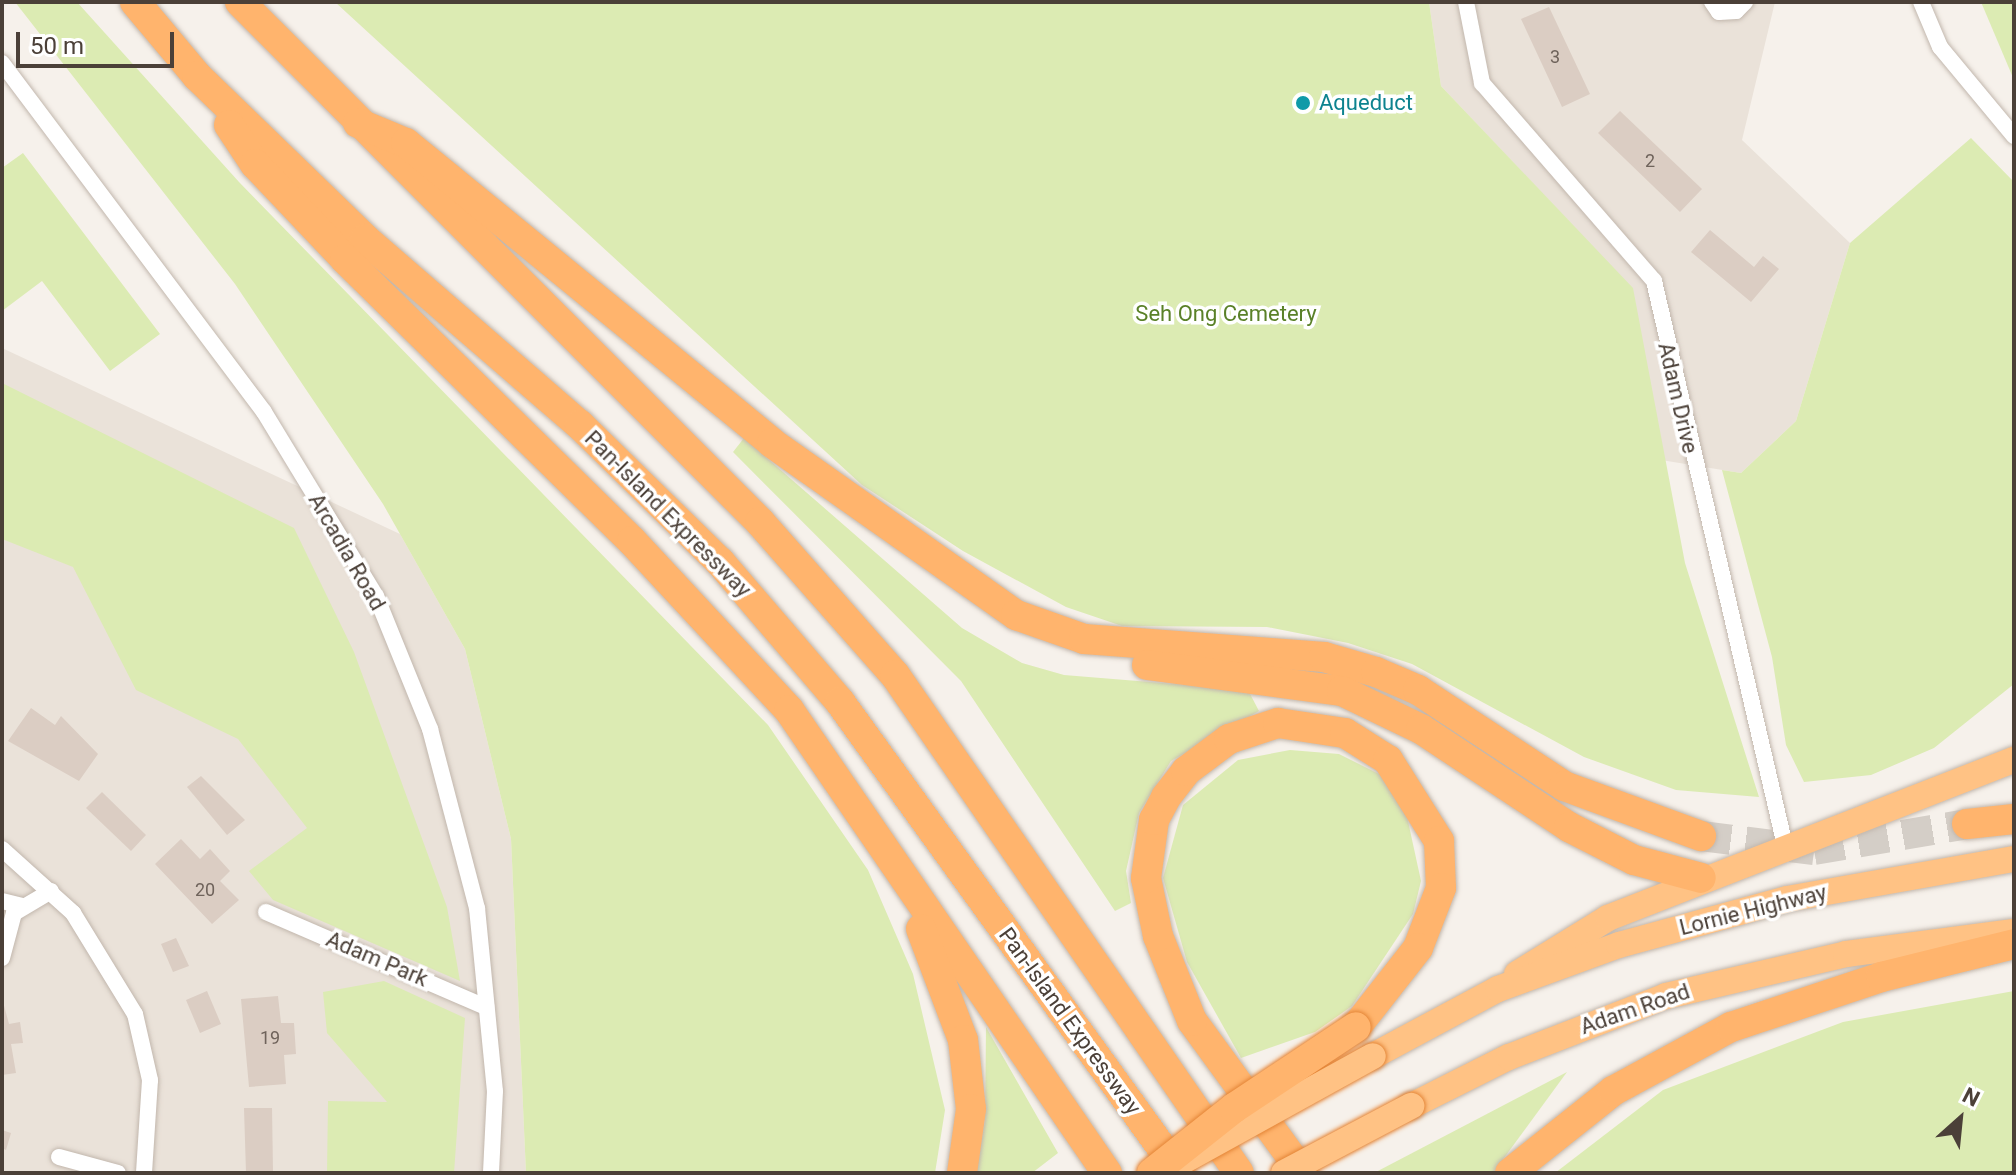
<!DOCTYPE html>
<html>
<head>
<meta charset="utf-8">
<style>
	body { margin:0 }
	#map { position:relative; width:2016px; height:1175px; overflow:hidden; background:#f6f1eb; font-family:Roboto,sans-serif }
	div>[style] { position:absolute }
	.residential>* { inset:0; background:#eae2d9 }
	.green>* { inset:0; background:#dcebb3 }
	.building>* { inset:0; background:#dbcdc3 }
	.motorway-tunnel>* { height:30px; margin-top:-15px; transform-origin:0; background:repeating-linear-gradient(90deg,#d4cec7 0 30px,transparent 0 45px) }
	.roads { filter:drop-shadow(0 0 2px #c2b7ad) drop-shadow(0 0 2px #c2b7ad) }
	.minor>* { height:16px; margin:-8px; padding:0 8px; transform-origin:8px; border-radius:8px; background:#fff }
	.trunk>* { height:26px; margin:-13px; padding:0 13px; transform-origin:13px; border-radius:13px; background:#ffc284 }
	.motorway>* { height:30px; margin:-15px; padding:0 15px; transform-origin:15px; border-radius:15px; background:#ffb46d }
	.bridges { filter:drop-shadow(0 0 2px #e48537) drop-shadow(0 0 2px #e48537) }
	.trunk-bridge>* { height:26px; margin:-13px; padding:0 13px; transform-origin:13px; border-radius:13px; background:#ffc284 }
	.motorway-bridge>* { height:30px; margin:-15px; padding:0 15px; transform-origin:15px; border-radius:15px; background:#ffb46d }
	.dots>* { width:22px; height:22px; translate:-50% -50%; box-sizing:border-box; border:4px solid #fff; border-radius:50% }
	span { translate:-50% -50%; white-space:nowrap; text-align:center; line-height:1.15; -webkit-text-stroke:7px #fff; paint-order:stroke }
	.number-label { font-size:18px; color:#6f635b }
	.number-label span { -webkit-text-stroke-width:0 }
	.culture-label { font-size:22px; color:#0d838f }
	.left { translate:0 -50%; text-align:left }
	.park-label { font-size:22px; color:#5a8128 }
	.street-label { font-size:22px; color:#4b4038 }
	.frame { position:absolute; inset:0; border:4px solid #4b4038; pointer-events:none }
	.north { position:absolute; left:1920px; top:1079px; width:80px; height:80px; -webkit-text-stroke:6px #fff; paint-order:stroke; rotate:27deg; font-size:22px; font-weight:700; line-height:32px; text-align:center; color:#4b4038 }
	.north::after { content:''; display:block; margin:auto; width:28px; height:36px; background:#4b4038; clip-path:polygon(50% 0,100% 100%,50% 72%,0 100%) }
	.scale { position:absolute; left:16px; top:32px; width:158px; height:36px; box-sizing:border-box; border:4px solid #4b4038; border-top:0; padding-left:10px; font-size:24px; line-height:28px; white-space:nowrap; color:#4b4038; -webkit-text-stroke:6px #fff; paint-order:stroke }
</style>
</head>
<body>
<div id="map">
	<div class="residential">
		<i style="clip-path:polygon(1429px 2px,1775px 2px,1742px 140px,1850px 243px,1796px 421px,1741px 473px,1661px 460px,1632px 288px,1441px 86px)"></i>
		<i style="clip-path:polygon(2px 348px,400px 534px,465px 649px,511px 839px,526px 1173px,2px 1173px)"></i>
	</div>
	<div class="green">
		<i style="clip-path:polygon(15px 2px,77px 2px,239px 182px,768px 725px,868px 870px,913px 974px,945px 1110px,935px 1173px,526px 1173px,511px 839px,465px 649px,383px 504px,235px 284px)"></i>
		<i style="clip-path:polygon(335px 2px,1429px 2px,1441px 86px,1633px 288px,1685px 563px,1759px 797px,1676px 790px,1584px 757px,1412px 664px,1348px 643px,1267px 627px,1122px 626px,1066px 607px,963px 551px,862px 485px)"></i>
		<i style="clip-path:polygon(1981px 2px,2014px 2px,2014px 80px)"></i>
		<i style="clip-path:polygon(1971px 138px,2014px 182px,2014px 684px,1934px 748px,1871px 775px,1804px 782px,1786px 745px,1772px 657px,1722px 470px,1741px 473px,1796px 421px,1850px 243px)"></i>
		<i style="clip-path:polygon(23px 153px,160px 334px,110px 371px,42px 281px,2px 311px,2px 168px)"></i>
		<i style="clip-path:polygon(2px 383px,294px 528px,354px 652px,447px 907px,460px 981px,273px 900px,249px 871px,307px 828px,238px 739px,136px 690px,73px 567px,2px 539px)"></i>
		<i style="clip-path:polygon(744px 438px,962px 628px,1022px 663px,1064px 675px,1248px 690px,1259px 711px,1171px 761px,1139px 813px,1126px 871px,1131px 903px,1115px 911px,961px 681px,733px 452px)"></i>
		<i style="clip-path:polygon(1290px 750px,1339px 754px,1387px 778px,1406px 812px,1421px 881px,1413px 914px,1352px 1006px,1315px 1032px,1241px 1058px,1187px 962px,1163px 878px,1183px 805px,1238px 760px)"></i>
		<i style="clip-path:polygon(384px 981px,465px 1018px,454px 1173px,327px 1173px,328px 1101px,387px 1102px,327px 1033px,323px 992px)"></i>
		<i style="clip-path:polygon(2014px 991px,2014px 1173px,1555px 1173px,1663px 1090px,1843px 1022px)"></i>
		<i style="clip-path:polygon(986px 1027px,1058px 1153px,1032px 1173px,976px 1173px,985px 1121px)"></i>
		<i style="clip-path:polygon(1567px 1072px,1493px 1173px,1374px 1173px)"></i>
	</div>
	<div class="building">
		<i style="clip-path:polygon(1549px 7px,1590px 94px,1562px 107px,1521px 19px)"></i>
		<i style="clip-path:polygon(1620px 111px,1702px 189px,1680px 212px,1598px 133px)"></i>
		<i style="clip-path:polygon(1710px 230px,1754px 267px,1763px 256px,1779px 269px,1751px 302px,1691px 252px)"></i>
		<i style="clip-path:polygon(31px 708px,55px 725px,61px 716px,98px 754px,79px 781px,8px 741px)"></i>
		<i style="clip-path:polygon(201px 776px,245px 820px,227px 835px,187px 787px)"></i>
		<i style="clip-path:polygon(102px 792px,146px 835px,131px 851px,86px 808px)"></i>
		<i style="clip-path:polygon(181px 839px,200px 859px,210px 849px,230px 871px,220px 881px,239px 900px,212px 924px,155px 864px)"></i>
		<i style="clip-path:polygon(176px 938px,189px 966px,173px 972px,161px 944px)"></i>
		<i style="clip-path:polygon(207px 991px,221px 1024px,200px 1033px,186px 1000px)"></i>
		<i style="clip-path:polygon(278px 996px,281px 1023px,294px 1023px,296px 1054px,284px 1055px,286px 1084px,249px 1087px,241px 999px)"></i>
		<i style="clip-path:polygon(2px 998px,9px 1024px,20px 1022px,23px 1043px,11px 1044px,16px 1073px,2px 1075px)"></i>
		<i style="clip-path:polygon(244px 1108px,272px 1108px,273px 1172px,246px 1173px)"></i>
		<i style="clip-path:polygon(2px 1130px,11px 1133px,6px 1150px,2px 1148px)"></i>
	</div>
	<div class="motorway-tunnel">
		<i style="left:1701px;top:836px;width:114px;rotate:7.1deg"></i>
		<i style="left:1814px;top:850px;width:155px;rotate:-9.6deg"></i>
	</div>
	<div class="roads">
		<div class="minor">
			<i style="left:1466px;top:2px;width:83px;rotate:78.8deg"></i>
			<i style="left:1482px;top:83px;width:262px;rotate:49deg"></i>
			<i style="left:1654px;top:281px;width:584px;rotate:76.94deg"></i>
			<i style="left:1712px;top:2px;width:12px;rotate:55deg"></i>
			<i style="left:1719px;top:12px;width:17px;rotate:-3deg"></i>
			<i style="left:1736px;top:11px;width:13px;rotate:-45deg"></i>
			<i style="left:1921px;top:2px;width:49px;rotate:67.1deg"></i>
			<i style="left:1940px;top:47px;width:116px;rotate:50.3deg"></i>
			<i style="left:2px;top:63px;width:436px;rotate:53.1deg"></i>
			<i style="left:264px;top:412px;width:215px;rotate:58.7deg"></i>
			<i style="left:376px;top:596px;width:144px;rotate:67.9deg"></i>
			<i style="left:430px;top:729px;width:185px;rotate:75.3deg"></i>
			<i style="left:477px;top:908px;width:184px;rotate:84.4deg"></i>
			<i style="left:495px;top:1091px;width:82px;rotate:92.8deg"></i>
			<i style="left:2px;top:849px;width:96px;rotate:42deg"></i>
			<i style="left:73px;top:913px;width:119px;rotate:58.5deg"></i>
			<i style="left:135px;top:1014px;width:68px;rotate:77.2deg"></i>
			<i style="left:150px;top:1080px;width:93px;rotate:93.7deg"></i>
			<i style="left:2px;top:901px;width:21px;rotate:14deg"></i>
			<i style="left:266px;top:912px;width:240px;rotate:23.4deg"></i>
			<i style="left:2px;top:958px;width:47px;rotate:-75.1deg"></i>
			<i style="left:14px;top:913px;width:43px;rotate:-30.7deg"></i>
			<i style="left:59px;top:1157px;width:61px;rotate:15.2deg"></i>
		</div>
		<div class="trunk">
			<i style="left:1517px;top:974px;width:107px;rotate:-31.6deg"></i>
			<i style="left:1608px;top:918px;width:436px;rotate:-21.3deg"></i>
			<i style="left:1373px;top:1056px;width:142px;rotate:-28.2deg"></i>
			<i style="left:1498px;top:989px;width:129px;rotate:-20deg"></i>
			<i style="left:1619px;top:945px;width:174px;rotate:-15.3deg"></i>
			<i style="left:1787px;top:899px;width:230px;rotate:-10deg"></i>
			<i style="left:1411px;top:1106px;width:110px;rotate:-26.6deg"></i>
			<i style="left:1509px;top:1057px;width:168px;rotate:-21.2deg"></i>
			<i style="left:1666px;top:996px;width:185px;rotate:-13.1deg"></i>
			<i style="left:1846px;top:954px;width:169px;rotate:-7.5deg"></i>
		</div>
		<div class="motorway">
			<i style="left:135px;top:2px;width:97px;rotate:50deg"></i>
			<i style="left:197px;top:76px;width:234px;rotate:44.1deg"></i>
			<i style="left:365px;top:239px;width:284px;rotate:40.9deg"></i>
			<i style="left:580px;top:425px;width:196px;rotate:44.4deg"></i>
			<i style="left:720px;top:562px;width:184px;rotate:49.4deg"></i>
			<i style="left:840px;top:702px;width:581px;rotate:54.18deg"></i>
			<i style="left:240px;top:2px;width:735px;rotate:45deg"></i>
			<i style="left:760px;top:522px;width:204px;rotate:48.6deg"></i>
			<i style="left:895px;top:675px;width:605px;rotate:55.36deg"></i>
			<i style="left:358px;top:123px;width:52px;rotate:22.6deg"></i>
			<i style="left:406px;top:143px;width:473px;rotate:39.3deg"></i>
			<i style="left:772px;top:443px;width:299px;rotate:35.2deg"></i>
			<i style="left:1016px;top:615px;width:72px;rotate:19.4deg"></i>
			<i style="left:1084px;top:639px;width:241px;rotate:4.3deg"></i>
			<i style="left:1324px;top:657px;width:54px;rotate:16.1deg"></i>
			<i style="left:1376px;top:672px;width:46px;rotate:23.2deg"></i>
			<i style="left:1418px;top:690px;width:175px;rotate:33.3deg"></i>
			<i style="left:1564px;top:786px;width:146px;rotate:20.1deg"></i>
			<i style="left:229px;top:125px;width:47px;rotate:56.3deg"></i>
			<i style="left:255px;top:164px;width:131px;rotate:46.5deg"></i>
			<i style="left:345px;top:259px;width:402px;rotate:44.5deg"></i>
			<i style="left:632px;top:541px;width:231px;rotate:47.1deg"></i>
			<i style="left:789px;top:710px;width:562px;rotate:55.52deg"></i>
			<i style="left:1147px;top:665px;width:197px;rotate:7.6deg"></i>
			<i style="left:1342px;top:691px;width:88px;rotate:25.7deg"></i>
			<i style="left:1421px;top:729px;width:178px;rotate:33.5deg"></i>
			<i style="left:1569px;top:827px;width:73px;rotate:26.9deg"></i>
			<i style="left:1634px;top:860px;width:69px;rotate:15deg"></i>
			<i style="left:1967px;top:824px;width:47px;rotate:-6.1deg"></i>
			<i style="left:921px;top:929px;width:119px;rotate:69.3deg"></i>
			<i style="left:963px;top:1040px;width:69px;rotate:83.4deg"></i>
			<i style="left:971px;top:1109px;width:65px;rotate:98deg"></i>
			<i style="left:1303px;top:1173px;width:188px;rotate:-126.1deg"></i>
			<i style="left:1192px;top:1021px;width:92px;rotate:-111.8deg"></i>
			<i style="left:1158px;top:936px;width:59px;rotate:-101.7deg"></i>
			<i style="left:1146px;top:878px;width:59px;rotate:-82.1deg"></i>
			<i style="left:1154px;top:820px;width:26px;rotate:-62deg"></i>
			<i style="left:1166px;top:797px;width:33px;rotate:-52deg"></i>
			<i style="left:1186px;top:771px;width:54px;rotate:-36.7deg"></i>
			<i style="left:1229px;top:739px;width:52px;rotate:-18.1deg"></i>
			<i style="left:1278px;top:723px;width:68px;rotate:8.5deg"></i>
			<i style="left:1345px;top:733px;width:51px;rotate:32.1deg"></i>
			<i style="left:1388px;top:760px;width:96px;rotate:57.8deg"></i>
			<i style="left:1439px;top:841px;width:47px;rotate:87.6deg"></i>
			<i style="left:1441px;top:888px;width:64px;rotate:111deg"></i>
			<i style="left:1418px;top:948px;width:100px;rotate:128.1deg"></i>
			<i style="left:1510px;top:1173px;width:132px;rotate:-38.5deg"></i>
			<i style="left:1613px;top:1091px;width:134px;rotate:-28.5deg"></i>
			<i style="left:1731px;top:1027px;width:158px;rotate:-18.4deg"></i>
			<i style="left:1881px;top:977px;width:137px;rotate:-13.9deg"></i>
		</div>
	</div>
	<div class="bridges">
		<div class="trunk-bridge">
			<i style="left:1181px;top:1162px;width:219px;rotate:-28.9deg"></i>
			<i style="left:1284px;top:1173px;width:144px;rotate:-27.8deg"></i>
		</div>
		<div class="motorway-bridge">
			<i style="left:1152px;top:1173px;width:105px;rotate:-38.4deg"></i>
			<i style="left:1234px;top:1108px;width:146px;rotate:-33.6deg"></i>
		</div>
	</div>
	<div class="dots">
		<i style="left:1303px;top:103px;background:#0f9aa8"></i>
	</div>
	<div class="number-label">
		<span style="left:1555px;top:57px">3</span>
		<span style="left:1650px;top:161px">2</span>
		<span style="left:205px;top:890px">20</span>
		<span style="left:270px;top:1038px">19</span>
	</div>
	<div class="culture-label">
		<span class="left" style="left:1319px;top:103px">Aqueduct</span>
	</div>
	<div class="park-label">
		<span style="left:1226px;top:314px">Seh Ong Cemetery</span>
	</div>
	<div class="street-label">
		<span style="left:1678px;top:398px;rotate:77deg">Adam Drive</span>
		<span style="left:668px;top:514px;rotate:45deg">Pan-Island Expressway</span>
		<span style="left:347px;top:552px;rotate:60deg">Arcadia Road</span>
		<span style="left:1753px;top:910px;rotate:-14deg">Lornie Highway</span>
		<span style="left:377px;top:959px;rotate:23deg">Adam Park</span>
		<span style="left:1635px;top:1009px;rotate:-19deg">Adam Road</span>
		<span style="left:1070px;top:1021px;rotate:54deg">Pan-Island Expressway</span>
	</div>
	<div class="frame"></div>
	<div class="north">N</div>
	<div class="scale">50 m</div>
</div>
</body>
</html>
